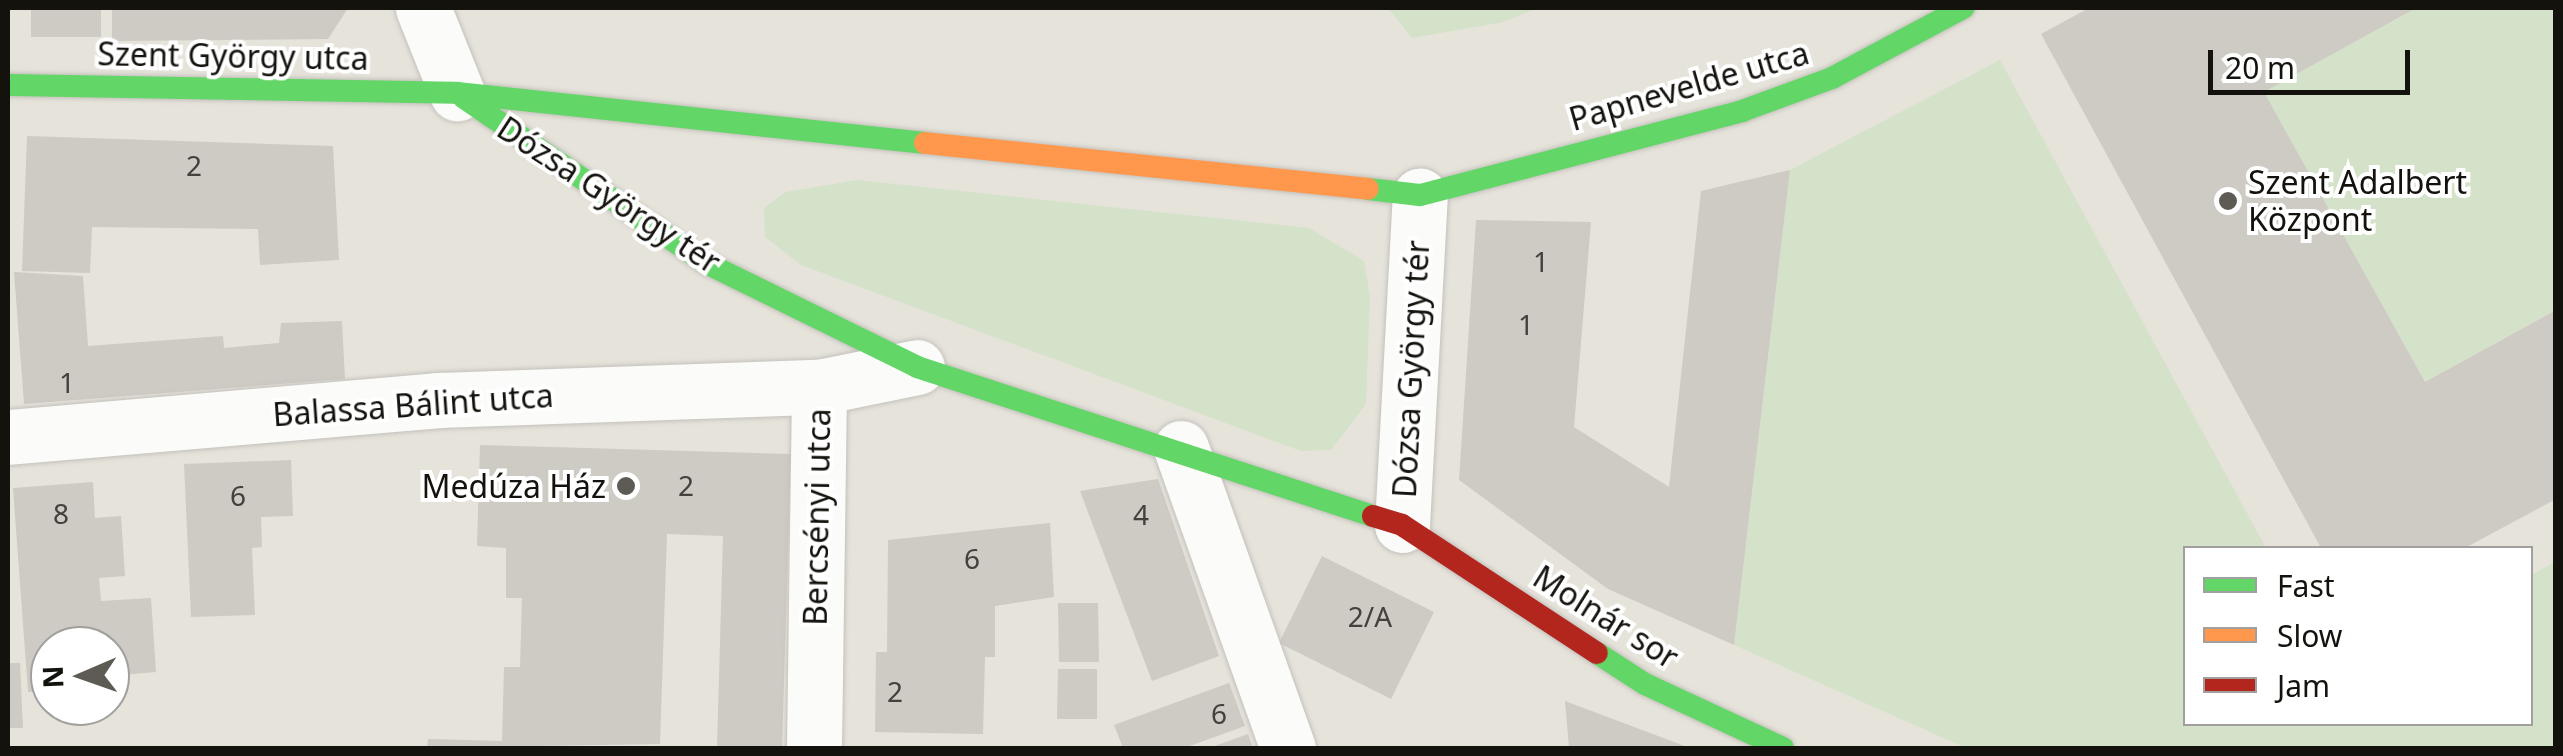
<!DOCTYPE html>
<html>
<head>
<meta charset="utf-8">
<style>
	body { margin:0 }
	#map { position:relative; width:2563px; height:756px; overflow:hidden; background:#e6e3db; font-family:"Noto Sans",sans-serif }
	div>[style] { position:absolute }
	.green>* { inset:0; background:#d4e2c9 }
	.building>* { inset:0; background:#cecac4 }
	.roads { filter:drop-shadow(0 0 2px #c3c1bb) drop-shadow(0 0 2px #c3c1bb) }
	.street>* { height:55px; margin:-27.5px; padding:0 27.5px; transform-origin:27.5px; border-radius:27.5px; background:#fbfbfa }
	.fast>* { height:22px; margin:-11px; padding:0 11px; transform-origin:11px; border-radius:11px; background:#63d668 }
	.slow>* { height:22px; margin:-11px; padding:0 11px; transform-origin:11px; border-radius:11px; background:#ff974d }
	.jam>* { height:22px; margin:-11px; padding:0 11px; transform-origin:11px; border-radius:11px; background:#b3261e }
	.dots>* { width:28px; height:28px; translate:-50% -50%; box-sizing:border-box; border:5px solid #fff; border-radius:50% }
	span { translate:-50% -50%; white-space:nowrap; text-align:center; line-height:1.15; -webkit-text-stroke:8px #fff; paint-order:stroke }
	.number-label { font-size:28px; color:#44413c }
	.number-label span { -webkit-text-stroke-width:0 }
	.street-label { font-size:32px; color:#14120d }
	.poi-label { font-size:32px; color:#14120d }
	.left { translate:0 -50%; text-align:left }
	.right { translate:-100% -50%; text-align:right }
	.frame { position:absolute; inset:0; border:10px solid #14120d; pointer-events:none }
	.legend { position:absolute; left:2183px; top:546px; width:350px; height:180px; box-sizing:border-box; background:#fff; border:2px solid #a1a09e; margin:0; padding:12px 18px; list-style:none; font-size:30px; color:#14120d }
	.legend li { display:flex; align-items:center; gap:20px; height:50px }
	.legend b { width:50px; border:2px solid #a1a09e }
	.north { position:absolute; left:30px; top:626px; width:100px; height:100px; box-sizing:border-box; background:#fff; border:2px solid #a1a09e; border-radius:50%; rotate:268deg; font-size:28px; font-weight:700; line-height:40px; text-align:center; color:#14120d }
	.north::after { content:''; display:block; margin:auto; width:35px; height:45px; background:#5e5b55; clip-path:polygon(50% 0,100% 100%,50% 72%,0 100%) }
	.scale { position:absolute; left:2208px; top:50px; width:202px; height:45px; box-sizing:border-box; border:5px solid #14120d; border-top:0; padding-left:12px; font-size:30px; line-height:35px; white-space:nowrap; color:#14120d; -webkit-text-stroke:8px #fff; paint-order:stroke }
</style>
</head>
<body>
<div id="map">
	<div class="green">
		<i style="clip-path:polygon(1388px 8px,1537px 8px,1504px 22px,1412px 38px)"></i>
		<i style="clip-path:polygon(2416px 8px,2555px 8px,2555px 310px,2425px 382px,2264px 92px)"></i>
		<i style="clip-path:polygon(2000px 60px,2266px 548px,2186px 548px,2186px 724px,2530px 724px,2531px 575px,2555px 562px,2555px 748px,1966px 748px,1734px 645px,1790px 170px)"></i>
		<i style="clip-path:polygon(857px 180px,1309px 228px,1364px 261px,1370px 296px,1366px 404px,1331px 450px,1301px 451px,801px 265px,765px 237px,764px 208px,786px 192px)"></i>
	</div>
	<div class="building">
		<i style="clip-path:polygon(31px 8px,101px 8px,101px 37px,31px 37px)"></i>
		<i style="clip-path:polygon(112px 8px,348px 8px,328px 39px,112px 41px)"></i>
		<i style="clip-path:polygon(2089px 8px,2416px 8px,2264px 92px,2425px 382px,2556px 310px,2556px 499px,2465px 548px,2321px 548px,2041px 34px)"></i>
		<i style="clip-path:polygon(27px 136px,333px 146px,339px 260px,260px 265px,258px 229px,92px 227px,90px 273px,22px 271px)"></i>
		<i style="clip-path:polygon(1790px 170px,1734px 645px,1608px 589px,1459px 480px,1476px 220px,1591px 222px,1574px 427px,1669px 487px,1701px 191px)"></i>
		<i style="clip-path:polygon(14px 272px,83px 276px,88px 346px,223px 336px,224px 348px,279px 343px,281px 323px,342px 321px,345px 379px,24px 404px)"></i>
		<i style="clip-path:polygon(480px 445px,791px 454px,782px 748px,717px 748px,723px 536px,667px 534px,660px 744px,427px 748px,428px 739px,502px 741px,504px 667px,520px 667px,522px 598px,506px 598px,506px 548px,477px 546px)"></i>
		<i style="clip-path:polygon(291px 460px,293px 516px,261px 517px,262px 547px,252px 548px,255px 615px,191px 617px,184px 464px)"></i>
		<i style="clip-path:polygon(1158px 479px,1219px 656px,1152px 681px,1080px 491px)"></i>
		<i style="clip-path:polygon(93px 482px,95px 518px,121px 516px,125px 576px,99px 578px,101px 601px,151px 598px,156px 672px,110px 676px,110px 646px,50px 646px,50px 691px,28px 692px,13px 488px)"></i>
		<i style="clip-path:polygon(1050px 523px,1054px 597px,995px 606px,995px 657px,985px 657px,983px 734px,875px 732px,876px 652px,887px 652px,888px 540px)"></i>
		<i style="clip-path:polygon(1322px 556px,1434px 612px,1391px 699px,1279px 643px)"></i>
		<i style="clip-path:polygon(1058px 603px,1098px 603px,1099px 662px,1059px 662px)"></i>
		<i style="clip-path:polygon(8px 663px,20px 663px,23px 728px,8px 728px)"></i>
		<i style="clip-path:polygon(1058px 669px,1097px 669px,1097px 719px,1057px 719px)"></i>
		<i style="clip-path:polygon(1229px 683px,1245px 726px,1184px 748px,1123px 748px,1114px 725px)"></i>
		<i style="clip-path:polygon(1565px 701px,1690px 748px,1569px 748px)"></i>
		<i style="clip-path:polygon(1248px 734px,1253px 748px,1209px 748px)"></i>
	</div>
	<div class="roads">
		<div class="street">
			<i style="left:423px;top:8px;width:92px;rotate:68.2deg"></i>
			<i style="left:8px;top:437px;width:432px;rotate:-4.9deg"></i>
			<i style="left:438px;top:400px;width:381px;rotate:-2deg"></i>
			<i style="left:1181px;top:448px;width:319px;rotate:70.4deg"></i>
			<i style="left:1402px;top:525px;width:330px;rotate:-86.9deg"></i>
			<i style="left:814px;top:748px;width:361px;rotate:-89.2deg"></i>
			<i style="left:819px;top:387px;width:100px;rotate:-11.5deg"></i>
		</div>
		<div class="fast">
			<i style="left:8px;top:85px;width:449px;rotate:1deg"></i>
			<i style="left:457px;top:93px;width:471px;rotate:6.1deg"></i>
			<i style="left:464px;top:98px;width:291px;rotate:34.3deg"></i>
			<i style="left:704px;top:262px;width:237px;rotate:26.2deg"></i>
			<i style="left:917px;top:367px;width:480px;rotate:18.1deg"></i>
			<i style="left:1368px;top:189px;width:52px;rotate:6.6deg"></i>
			<i style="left:1420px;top:195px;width:333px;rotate:-14.6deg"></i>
			<i style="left:1742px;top:111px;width:96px;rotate:-20.1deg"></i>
			<i style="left:1832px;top:78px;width:149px;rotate:-28.1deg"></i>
			<i style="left:1597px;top:653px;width:57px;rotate:32.9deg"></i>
			<i style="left:1645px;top:684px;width:152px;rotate:24.9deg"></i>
		</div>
		<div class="slow">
			<i style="left:925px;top:143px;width:445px;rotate:5.9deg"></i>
		</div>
		<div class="jam">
			<i style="left:1373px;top:516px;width:30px;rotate:17deg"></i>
			<i style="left:1402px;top:525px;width:233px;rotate:33.3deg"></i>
		</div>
	</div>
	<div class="dots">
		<i style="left:2228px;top:201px;background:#5e5b55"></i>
		<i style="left:626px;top:486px;background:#5e5b55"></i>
	</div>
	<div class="number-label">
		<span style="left:194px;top:165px">2</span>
		<span style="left:1541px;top:261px">1</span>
		<span style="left:1526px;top:324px">1</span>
		<span style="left:67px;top:382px">1</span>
		<span style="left:686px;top:485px">2</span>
		<span style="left:238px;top:495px">6</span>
		<span style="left:61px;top:513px">8</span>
		<span style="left:1141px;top:514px">4</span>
		<span style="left:972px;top:558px">6</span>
		<span style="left:1370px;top:616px">2/A</span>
		<span style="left:895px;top:691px">2</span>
		<span style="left:1219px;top:713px">6</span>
	</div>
	<div class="street-label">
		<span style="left:233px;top:56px;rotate:1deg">Szent György utca</span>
		<span style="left:1689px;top:86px;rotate:-16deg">Papnevelde utca</span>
		<span style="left:609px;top:195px;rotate:33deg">Dózsa György tér</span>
		<span style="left:1411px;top:369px;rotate:-87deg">Dózsa György tér</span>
		<span style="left:413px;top:405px;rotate:-4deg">Balassa Bálint utca</span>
		<span style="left:817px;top:517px;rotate:-89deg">Bercsényi utca</span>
		<span style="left:1606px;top:617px;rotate:32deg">Molnár sor</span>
	</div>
	<div class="poi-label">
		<span class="left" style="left:2248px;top:201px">Szent Adalbert<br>Központ</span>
		<span class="right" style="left:606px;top:486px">Medúza Ház</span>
	</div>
	<div class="frame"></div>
	<ul class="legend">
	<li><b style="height:12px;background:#63d668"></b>Fast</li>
	<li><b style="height:12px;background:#ff974d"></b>Slow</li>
	<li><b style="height:12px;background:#b3261e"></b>Jam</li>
	</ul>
	<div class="north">N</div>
	<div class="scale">20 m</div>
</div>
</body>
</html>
